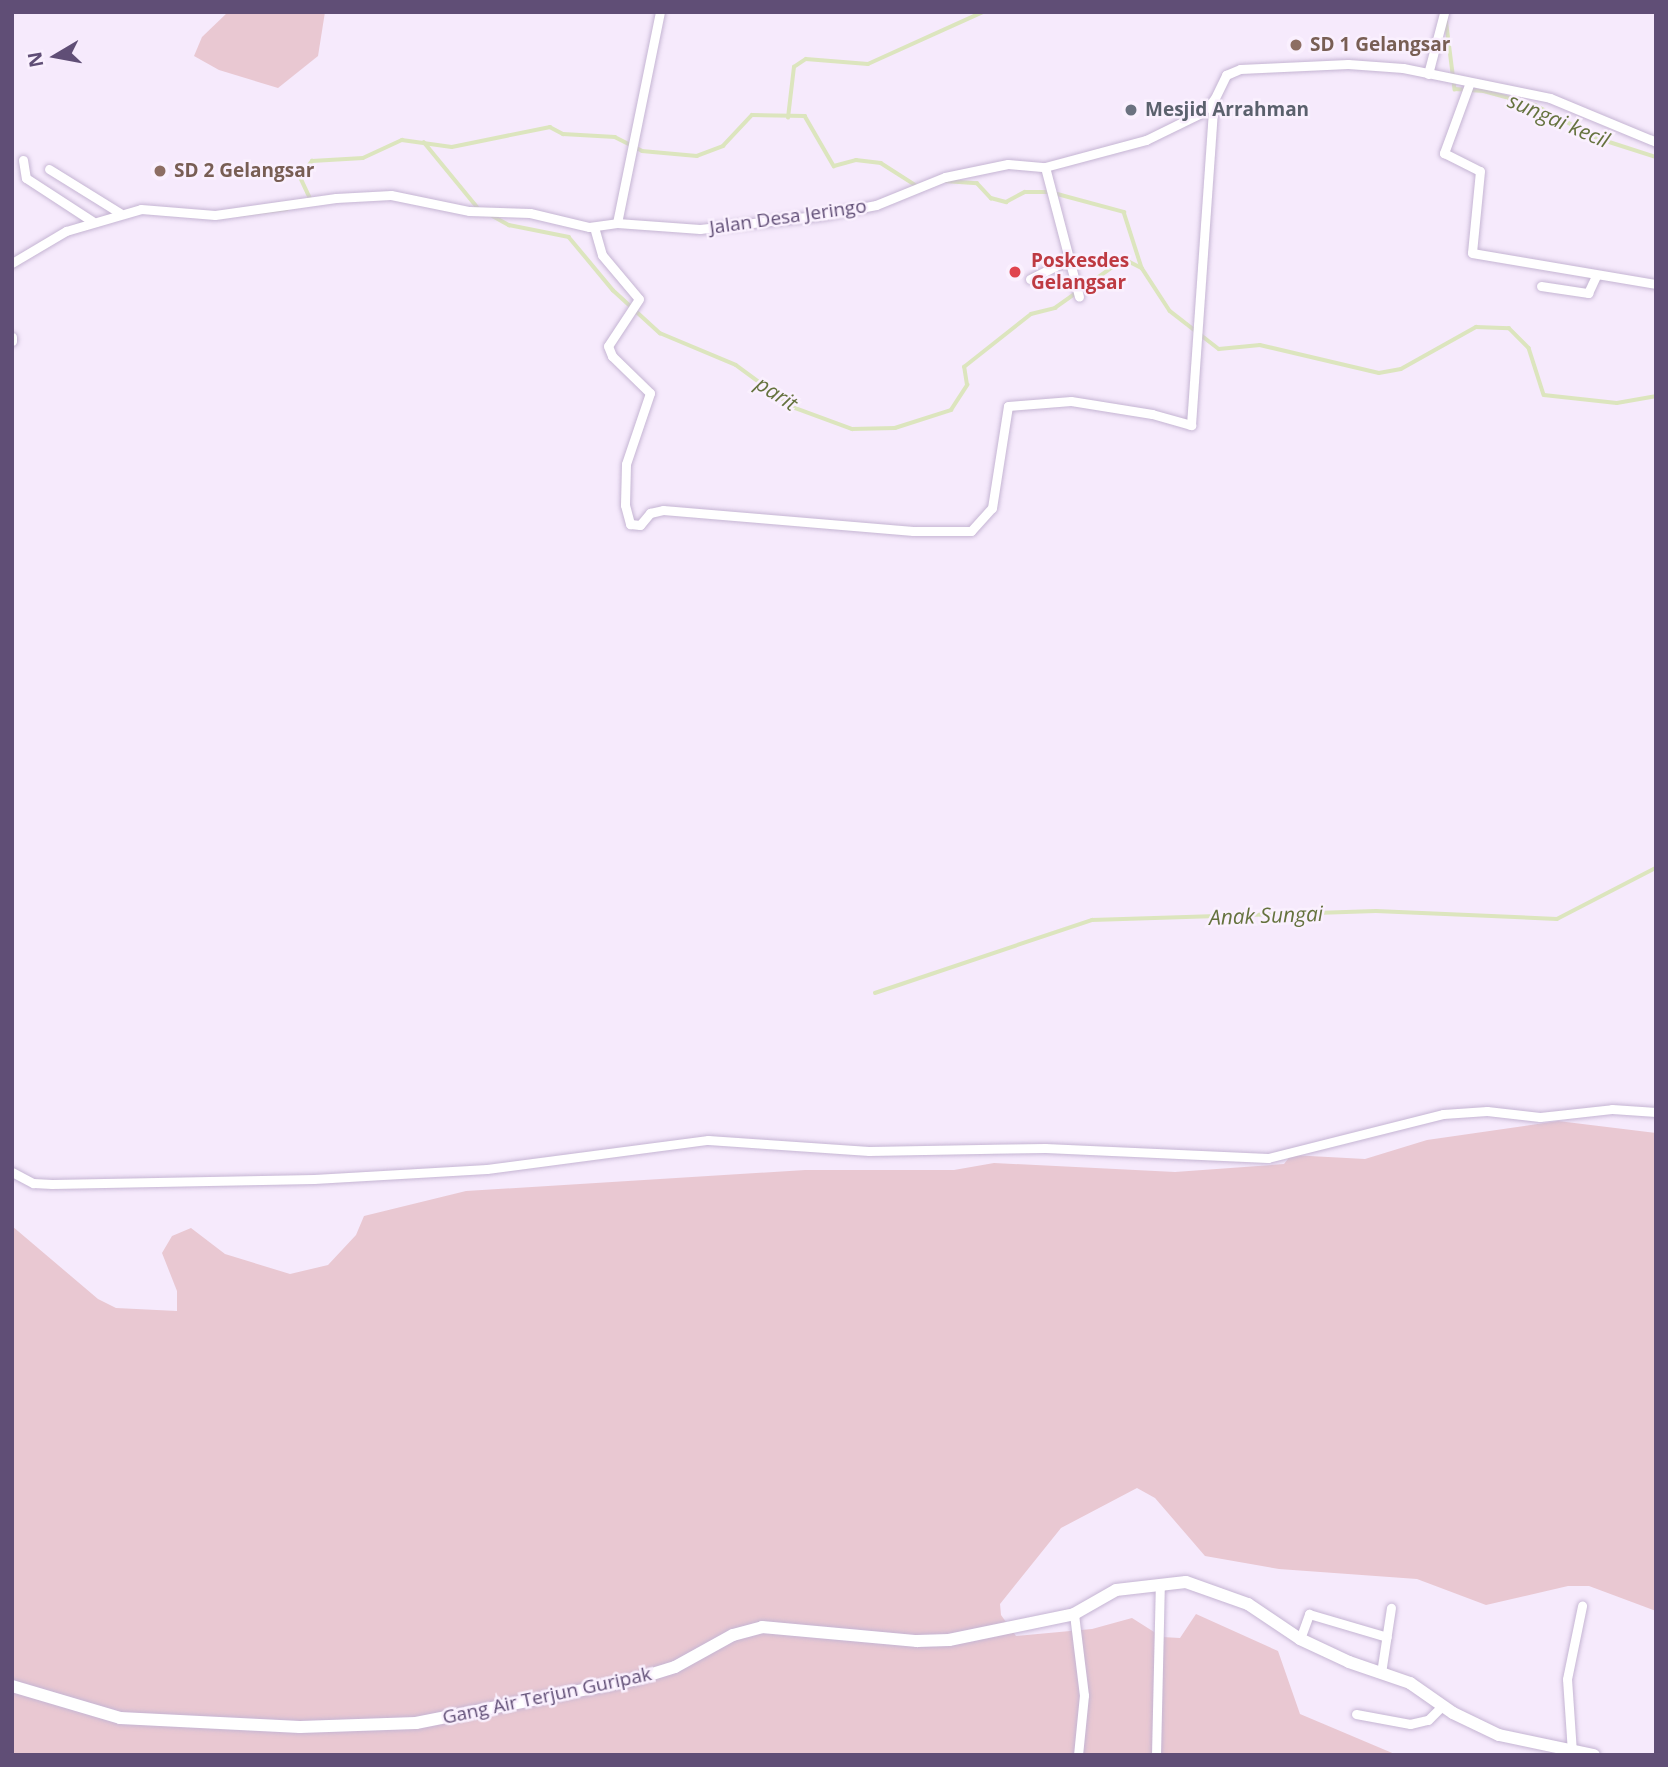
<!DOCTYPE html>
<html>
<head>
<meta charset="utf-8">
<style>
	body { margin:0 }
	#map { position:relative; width:1668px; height:1767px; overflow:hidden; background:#f6eafc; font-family:"Open Sans",sans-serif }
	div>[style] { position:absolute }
	.green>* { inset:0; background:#e9c8d2 }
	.stream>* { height:3.5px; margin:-1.75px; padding:0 1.75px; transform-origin:1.75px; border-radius:1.75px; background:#dce5be }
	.roads { filter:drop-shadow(0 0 2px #c5b5d3) drop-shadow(0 0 2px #c5b5d3) }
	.street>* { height:9px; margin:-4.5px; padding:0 4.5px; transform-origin:4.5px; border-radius:4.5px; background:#fff }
	.secondary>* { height:12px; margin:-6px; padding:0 6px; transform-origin:6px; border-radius:6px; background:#fff }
	.dots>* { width:19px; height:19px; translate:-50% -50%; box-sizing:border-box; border:4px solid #faf0fe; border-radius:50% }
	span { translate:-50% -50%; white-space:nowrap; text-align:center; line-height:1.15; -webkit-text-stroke:5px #faf0fe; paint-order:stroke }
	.education-label { font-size:19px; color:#785e54; font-weight:700 }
	.left { translate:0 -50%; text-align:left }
	.worship-label { font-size:19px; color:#5b616d; font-weight:700 }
	.street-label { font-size:19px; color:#604e76 }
	.health-label { font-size:19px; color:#be3a42; font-weight:700 }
	.water-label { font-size:21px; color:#65723e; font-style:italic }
	.frame { position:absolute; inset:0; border:14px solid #604e76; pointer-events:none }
	.north { position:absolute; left:21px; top:21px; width:70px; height:70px; -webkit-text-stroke:5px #faf0fe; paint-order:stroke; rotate:260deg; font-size:19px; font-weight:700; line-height:28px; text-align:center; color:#604e76 }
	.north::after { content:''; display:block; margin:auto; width:24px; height:32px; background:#604e76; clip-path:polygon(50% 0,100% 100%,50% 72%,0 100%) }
</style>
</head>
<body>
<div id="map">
	<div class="green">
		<i style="clip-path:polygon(228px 12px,325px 12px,318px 56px,278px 88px,219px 70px,194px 56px,202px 37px)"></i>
		<i style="clip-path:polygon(1558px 1121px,1656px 1133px,1656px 1611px,1589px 1586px,1568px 1586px,1486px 1605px,1417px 1579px,1279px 1569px,1205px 1556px,1155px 1498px,1137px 1488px,1061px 1528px,1000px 1604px,1001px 1615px,1016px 1636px,1092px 1629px,1132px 1618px,1162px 1637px,1180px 1638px,1196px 1614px,1278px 1651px,1300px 1714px,1397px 1755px,12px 1755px,12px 1226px,98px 1299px,116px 1308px,177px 1311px,177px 1291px,162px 1253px,172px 1236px,191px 1228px,225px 1254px,290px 1274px,328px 1265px,356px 1235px,364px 1216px,466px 1191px,805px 1170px,954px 1170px,994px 1163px,1175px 1172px,1284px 1164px,1291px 1155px,1365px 1159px,1427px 1140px)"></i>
	</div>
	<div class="stream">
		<i style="left:1446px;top:18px;width:72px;rotate:82.8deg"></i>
		<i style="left:1455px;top:89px;width:29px;rotate:4deg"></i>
		<i style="left:1484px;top:91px;width:53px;rotate:15.4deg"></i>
		<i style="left:1535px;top:105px;width:70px;rotate:28deg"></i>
		<i style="left:1597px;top:138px;width:62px;rotate:17.9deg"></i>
		<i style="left:788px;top:118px;width:51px;rotate:-83.3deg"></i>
		<i style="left:794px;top:67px;width:14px;rotate:-34deg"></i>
		<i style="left:806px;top:59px;width:62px;rotate:4.6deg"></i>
		<i style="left:868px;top:64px;width:126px;rotate:-24.3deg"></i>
		<i style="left:424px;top:142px;width:85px;rotate:50.7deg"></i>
		<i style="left:945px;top:181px;width:32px;rotate:4deg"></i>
		<i style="left:977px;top:183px;width:21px;rotate:47deg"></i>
		<i style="left:991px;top:198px;width:16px;rotate:15deg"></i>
		<i style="left:1006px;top:202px;width:21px;rotate:-28deg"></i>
		<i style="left:1025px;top:192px;width:25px"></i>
		<i style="left:1050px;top:192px;width:77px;rotate:15.1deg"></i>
		<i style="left:1124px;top:212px;width:59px;rotate:72.2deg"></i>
		<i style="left:1142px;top:268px;width:51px;rotate:56.9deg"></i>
		<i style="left:1170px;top:311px;width:62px;rotate:37.8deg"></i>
		<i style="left:1219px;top:349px;width:41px;rotate:-5.6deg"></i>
		<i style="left:1260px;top:345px;width:122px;rotate:13.2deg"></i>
		<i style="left:1379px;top:373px;width:22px;rotate:-10deg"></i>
		<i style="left:1401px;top:369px;width:86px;rotate:-29.2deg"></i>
		<i style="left:1476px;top:327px;width:33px;rotate:2deg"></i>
		<i style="left:1509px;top:328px;width:28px;rotate:45deg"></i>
		<i style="left:1529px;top:348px;width:49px;rotate:72.3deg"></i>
		<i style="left:1544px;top:395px;width:73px;rotate:6.3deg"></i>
		<i style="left:1617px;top:403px;width:40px;rotate:-10deg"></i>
		<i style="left:311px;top:201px;width:26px;rotate:-115deg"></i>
		<i style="left:300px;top:177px;width:20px;rotate:-53deg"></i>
		<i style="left:312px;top:161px;width:51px;rotate:-3.4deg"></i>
		<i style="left:363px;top:158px;width:43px;rotate:-24.8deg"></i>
		<i style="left:402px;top:140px;width:50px;rotate:8deg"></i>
		<i style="left:452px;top:147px;width:100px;rotate:-11.5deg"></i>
		<i style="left:550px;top:127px;width:15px;rotate:28deg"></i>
		<i style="left:563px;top:134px;width:52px;rotate:3.3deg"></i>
		<i style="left:615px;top:137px;width:30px;rotate:27deg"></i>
		<i style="left:642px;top:151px;width:55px;rotate:5.2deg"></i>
		<i style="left:697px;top:156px;width:28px;rotate:-21deg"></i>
		<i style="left:723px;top:146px;width:42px;rotate:-46.9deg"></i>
		<i style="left:752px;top:115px;width:53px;rotate:1.1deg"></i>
		<i style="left:805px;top:116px;width:58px;rotate:59.9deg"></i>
		<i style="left:834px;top:166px;width:23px;rotate:-15deg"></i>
		<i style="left:856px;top:160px;width:25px;rotate:7deg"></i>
		<i style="left:881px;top:163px;width:43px;rotate:32.6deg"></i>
		<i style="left:239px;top:215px;width:48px;rotate:-7.1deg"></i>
		<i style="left:491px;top:215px;width:21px;rotate:29deg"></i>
		<i style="left:509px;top:225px;width:61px;rotate:11.3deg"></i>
		<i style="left:569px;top:237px;width:69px;rotate:50.3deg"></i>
		<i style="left:613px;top:290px;width:64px;rotate:42.5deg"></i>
		<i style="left:660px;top:333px;width:82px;rotate:22.8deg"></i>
		<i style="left:736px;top:365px;width:73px;rotate:36.1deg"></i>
		<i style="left:795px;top:408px;width:61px;rotate:20.2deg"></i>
		<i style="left:852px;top:429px;width:43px;rotate:-1.3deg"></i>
		<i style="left:895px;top:428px;width:59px;rotate:-17.8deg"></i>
		<i style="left:951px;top:410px;width:30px;rotate:-57deg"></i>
		<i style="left:967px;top:385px;width:18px;rotate:-99deg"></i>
		<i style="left:964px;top:367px;width:85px;rotate:-38.3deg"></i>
		<i style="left:1031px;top:314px;width:25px;rotate:-14deg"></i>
		<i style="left:1055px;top:308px;width:85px;rotate:-35.4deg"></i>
		<i style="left:1124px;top:259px;width:20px;rotate:27deg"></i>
		<i style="left:875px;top:993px;width:229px;rotate:-18.6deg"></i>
		<i style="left:1092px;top:920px;width:284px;rotate:-1.8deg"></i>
		<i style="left:1376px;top:911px;width:181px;rotate:2.5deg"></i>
		<i style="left:1557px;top:919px;width:111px;rotate:-27.3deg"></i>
	</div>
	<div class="roads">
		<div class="street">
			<i style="left:1428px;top:74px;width:63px;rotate:-75.3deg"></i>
			<i style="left:1470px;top:82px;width:76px;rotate:110.1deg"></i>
			<i style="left:1444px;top:153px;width:40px;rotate:26.6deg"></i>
			<i style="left:1480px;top:171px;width:82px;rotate:95.6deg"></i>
			<i style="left:1472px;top:253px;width:187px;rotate:9.6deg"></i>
			<i style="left:23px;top:160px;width:18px;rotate:81deg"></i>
			<i style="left:26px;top:178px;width:79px;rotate:33.1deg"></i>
			<i style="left:1045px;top:167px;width:134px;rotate:75.3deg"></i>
			<i style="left:49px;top:169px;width:84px;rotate:31.8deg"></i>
			<i style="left:617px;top:223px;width:215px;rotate:-78.5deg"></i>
			<i style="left:594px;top:227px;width:29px;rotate:74deg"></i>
			<i style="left:602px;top:255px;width:57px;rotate:49.9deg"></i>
			<i style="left:639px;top:299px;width:56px;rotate:123.4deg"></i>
			<i style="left:608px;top:346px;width:11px;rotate:68deg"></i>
			<i style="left:612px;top:356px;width:53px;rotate:44.2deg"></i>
			<i style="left:650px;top:393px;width:75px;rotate:108.7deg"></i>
			<i style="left:626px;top:464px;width:41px;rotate:91.4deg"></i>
			<i style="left:625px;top:505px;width:20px;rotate:75deg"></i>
			<i style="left:630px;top:524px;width:10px;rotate:6deg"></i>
			<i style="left:640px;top:525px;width:16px;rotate:-50deg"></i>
			<i style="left:650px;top:513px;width:13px;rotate:-13deg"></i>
			<i style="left:663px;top:510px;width:251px;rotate:4.8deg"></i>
			<i style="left:913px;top:531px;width:58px"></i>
			<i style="left:971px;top:531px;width:31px;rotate:-48deg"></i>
			<i style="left:992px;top:508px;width:103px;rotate:-81.1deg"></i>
			<i style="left:1008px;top:406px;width:63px;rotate:-4.5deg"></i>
			<i style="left:1071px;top:401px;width:82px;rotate:9.1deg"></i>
			<i style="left:1152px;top:414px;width:41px;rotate:15.8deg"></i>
			<i style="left:1191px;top:425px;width:326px;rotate:-86deg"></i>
			<i style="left:12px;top:263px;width:63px;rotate:-30.7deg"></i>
			<i style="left:66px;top:231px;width:78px;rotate:-16.3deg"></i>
			<i style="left:141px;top:209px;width:74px;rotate:4.6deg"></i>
			<i style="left:215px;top:215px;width:122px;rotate:-8deg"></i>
			<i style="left:336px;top:198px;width:55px;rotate:-3.1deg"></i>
			<i style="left:391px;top:195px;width:80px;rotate:11.6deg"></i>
			<i style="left:469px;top:211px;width:61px;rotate:1.9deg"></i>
			<i style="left:530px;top:213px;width:61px;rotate:13.3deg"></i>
			<i style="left:589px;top:227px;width:28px;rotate:-8deg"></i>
			<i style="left:617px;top:223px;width:83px;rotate:4.1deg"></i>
			<i style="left:700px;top:229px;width:125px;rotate:-6.4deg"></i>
			<i style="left:824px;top:215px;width:53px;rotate:-10.9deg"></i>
			<i style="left:876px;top:205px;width:74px;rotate:-22.1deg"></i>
			<i style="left:945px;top:177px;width:64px;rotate:-11.7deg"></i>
			<i style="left:1008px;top:164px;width:37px;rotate:5deg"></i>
			<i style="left:1045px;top:167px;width:105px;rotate:-15deg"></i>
			<i style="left:1146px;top:140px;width:61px;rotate:-26.1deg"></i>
			<i style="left:1201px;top:113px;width:18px;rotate:-45deg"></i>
			<i style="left:1214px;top:100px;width:28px;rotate:-64deg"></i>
			<i style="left:1226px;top:75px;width:15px;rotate:-23deg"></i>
			<i style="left:1240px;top:69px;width:108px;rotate:-2.7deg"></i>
			<i style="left:1348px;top:64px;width:55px;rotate:4.2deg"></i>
			<i style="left:1403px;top:68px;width:150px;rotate:11.5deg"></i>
			<i style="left:1550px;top:98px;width:115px;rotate:22.5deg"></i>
			<i style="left:1030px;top:279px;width:45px;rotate:-26.6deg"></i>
			<i style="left:1541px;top:286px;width:48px;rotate:8.5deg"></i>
			<i style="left:1588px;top:293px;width:19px;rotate:-65deg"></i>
			<i style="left:12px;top:337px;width:4px;rotate:90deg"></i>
			<i style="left:12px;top:1172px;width:24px;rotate:28deg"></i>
			<i style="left:33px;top:1183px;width:19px;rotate:3deg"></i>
			<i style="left:52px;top:1184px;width:262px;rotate:-1.1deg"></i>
			<i style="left:314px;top:1179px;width:173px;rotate:-3.3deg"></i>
			<i style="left:487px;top:1169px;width:223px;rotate:-7.5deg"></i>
			<i style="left:708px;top:1140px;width:161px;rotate:3.9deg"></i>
			<i style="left:869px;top:1151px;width:176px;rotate:-1deg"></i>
			<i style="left:1045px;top:1148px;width:223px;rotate:2.6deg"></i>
			<i style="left:1268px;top:1158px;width:180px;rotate:-14.1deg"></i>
			<i style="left:1443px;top:1114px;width:44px;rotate:-3.9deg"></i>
			<i style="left:1487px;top:1111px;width:53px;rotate:6.5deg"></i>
			<i style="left:1540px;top:1117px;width:72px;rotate:-6.3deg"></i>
			<i style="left:1612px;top:1109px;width:44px;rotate:3.9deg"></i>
			<i style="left:1074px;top:1614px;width:82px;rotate:83deg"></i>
			<i style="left:1084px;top:1695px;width:60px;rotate:95.7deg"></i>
			<i style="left:1300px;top:1639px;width:27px;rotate:-70deg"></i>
			<i style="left:1309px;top:1614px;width:81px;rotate:16.4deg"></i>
			<i style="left:1381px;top:1673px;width:66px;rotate:-81.3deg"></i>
			<i style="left:1356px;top:1714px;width:55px;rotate:10.5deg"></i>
			<i style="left:1410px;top:1724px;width:18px;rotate:-13deg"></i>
			<i style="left:1428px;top:1720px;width:20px;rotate:-45deg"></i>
			<i style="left:1572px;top:1752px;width:73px;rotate:-93.9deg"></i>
			<i style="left:1567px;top:1679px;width:75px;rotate:-78.4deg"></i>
			<i style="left:1156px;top:1755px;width:170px;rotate:-88.7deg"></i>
		</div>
		<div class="secondary">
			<i style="left:12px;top:1686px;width:113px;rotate:16.5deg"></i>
			<i style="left:120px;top:1718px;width:180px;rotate:2.9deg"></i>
			<i style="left:300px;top:1727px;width:116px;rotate:-2deg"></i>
			<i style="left:416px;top:1723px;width:221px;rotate:-11.2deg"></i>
			<i style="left:633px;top:1680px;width:44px;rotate:-17.2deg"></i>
			<i style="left:675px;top:1667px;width:66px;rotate:-28.9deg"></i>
			<i style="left:733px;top:1635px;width:30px;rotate:-15deg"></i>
			<i style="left:762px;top:1627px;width:156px;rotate:5.2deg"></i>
			<i style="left:917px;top:1641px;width:32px;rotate:-2deg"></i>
			<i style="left:949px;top:1640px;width:128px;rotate:-11.7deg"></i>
			<i style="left:1074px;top:1614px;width:48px;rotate:-29.7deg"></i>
			<i style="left:1116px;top:1590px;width:70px;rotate:-6.5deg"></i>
			<i style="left:1186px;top:1582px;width:66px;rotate:19.5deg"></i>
			<i style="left:1248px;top:1604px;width:63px;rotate:33.9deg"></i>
			<i style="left:1300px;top:1639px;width:54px;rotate:25.1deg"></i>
			<i style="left:1349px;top:1662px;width:65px;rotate:19deg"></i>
			<i style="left:1410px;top:1683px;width:52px;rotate:34.9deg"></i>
			<i style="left:1453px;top:1713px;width:51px;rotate:25.6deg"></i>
			<i style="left:1499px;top:1735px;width:97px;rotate:11.9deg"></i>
		</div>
	</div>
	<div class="dots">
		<i style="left:1296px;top:45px;background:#8d6e63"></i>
		<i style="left:1131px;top:110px;background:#6b7280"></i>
		<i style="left:160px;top:171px;background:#8d6e63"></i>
		<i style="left:1015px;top:272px;background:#e0444e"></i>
	</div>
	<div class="education-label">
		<span class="left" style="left:1310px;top:45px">SD 1 Gelangsar</span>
		<span class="left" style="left:174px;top:171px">SD 2 Gelangsar</span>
	</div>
	<div class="worship-label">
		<span class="left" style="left:1145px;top:110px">Mesjid Arrahman</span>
	</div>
	<div class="street-label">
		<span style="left:788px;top:217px;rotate:-8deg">Jalan Desa Jeringo</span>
		<span style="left:547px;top:1696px;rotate:-12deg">Gang Air Terjun Guripak</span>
	</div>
	<div class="health-label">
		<span class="left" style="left:1031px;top:272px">Poskesdes<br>Gelangsar</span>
	</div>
	<div class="water-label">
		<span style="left:1559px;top:120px;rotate:23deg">sungai kecil</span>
		<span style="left:777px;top:393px;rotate:33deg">parit</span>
		<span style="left:1266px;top:915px;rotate:-2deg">Anak Sungai</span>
	</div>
	<div class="frame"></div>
	<div class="north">N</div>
</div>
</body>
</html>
